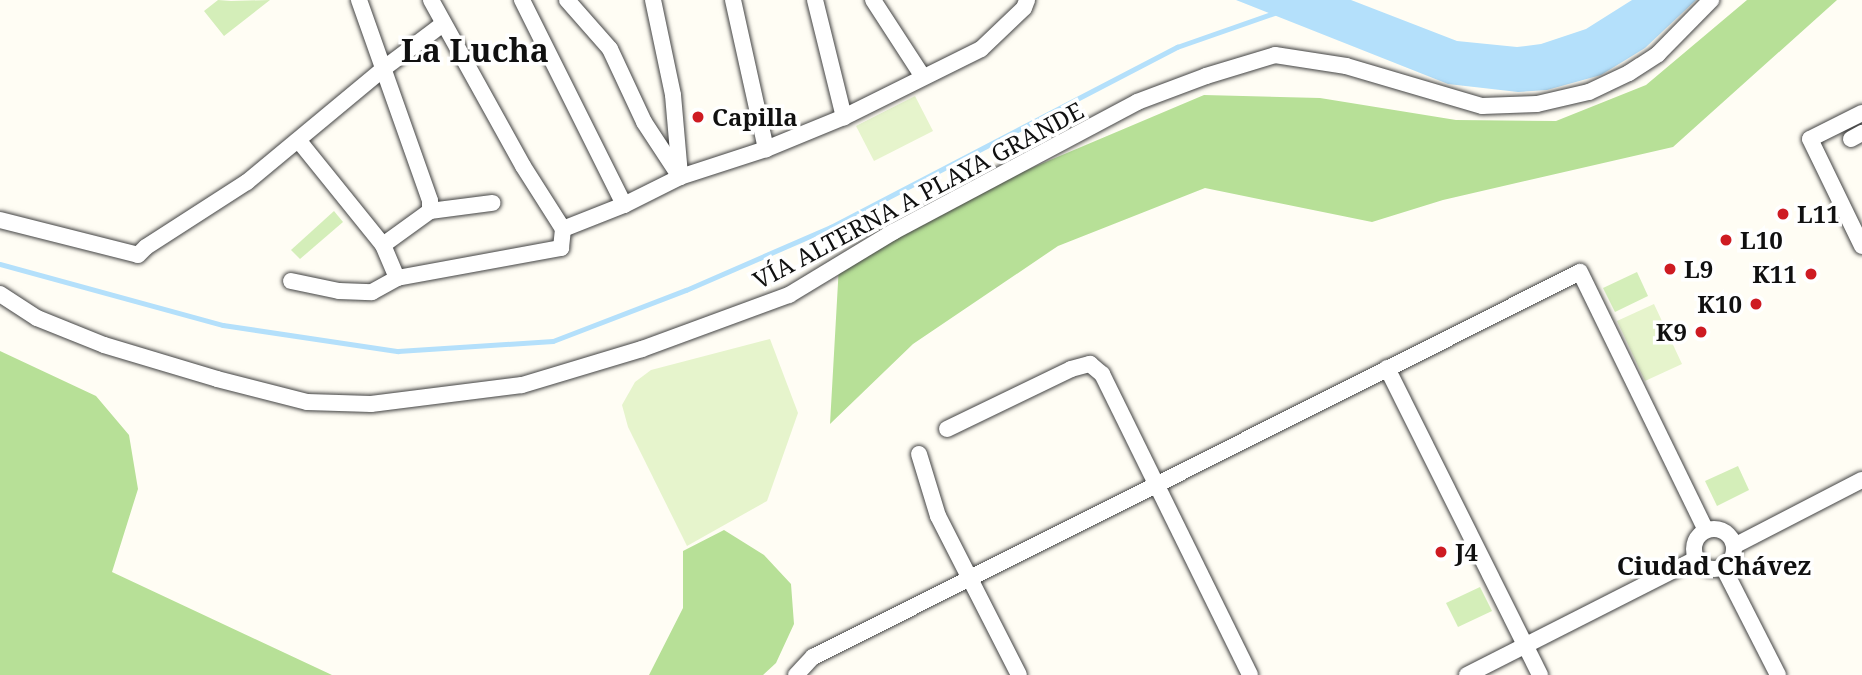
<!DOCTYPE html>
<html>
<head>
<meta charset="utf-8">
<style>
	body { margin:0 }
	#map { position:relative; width:1862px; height:675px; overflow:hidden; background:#fffdf4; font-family:"Noto Serif",serif }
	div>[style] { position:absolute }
	.green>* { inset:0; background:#d4eeb9 }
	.forest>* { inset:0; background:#b7e097 }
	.pitch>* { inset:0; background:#e6f4cc }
	.water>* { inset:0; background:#b4e0fb }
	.stream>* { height:4.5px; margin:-2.25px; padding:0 2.25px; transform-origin:2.25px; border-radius:2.25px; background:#b4e0fb }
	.roads { filter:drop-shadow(0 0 2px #434343) drop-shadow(0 0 2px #434343) }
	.street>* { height:16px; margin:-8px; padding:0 8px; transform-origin:8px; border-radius:8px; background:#fff }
	.street>.ring { margin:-8px; padding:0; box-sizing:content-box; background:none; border:16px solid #fff; border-radius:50% }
	.dots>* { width:19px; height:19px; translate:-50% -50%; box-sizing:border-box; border:4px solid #fff; border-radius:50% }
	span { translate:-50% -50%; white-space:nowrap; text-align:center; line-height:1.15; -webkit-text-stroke:7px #fff; paint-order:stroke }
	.poi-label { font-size:24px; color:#101010; font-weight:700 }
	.left { translate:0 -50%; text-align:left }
	.right { translate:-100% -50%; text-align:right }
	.street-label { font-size:24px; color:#101010 }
	.neighbourhood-label { font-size:26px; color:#101010; font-weight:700 }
	.district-label { font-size:32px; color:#101010; font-weight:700 }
</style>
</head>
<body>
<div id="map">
	<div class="green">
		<i style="clip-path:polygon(218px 0,231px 1px,270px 0,224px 36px,204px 11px)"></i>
		<i style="clip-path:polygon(334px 211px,343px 222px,300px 259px,291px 250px)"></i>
		<i style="clip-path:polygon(1637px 272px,1648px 296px,1615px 312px,1603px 288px)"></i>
		<i style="clip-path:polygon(1738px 466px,1749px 490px,1717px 506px,1705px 481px)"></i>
		<i style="clip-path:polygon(1480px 587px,1492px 611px,1458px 627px,1446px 603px)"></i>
	</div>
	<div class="forest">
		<i style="clip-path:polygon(1747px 0,1837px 0,1673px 147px,1443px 200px,1372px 222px,1205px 188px,1058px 246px,913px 344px,830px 424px,839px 265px,965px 196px,1204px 95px,1320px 98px,1456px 120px,1556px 121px,1646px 85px)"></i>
		<i style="clip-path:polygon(0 351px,96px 396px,129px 435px,138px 489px,112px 572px,332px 675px,0 675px)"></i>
		<i style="clip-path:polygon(724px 530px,764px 555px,791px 584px,794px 624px,776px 663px,763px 675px,649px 675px,683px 608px,683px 551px)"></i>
	</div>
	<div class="pitch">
		<i style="clip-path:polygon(915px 96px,933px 131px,874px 161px,856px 126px)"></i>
		<i style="clip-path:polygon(1654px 304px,1682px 364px,1645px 381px,1617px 321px)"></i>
		<i style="clip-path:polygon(770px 339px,798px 413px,767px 501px,687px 546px,628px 427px,622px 405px,635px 382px,651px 370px)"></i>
	</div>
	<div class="water">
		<i style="clip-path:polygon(1236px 0,1351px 0,1457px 41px,1517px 47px,1541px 44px,1586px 29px,1632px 0,1696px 0,1645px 48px,1601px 75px,1547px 90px,1518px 92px,1448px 84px)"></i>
	</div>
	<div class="stream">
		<i style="left:0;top:264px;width:231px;rotate:15.3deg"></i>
		<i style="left:223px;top:325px;width:177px;rotate:8.5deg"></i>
		<i style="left:398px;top:351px;width:155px;rotate:-3.7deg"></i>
		<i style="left:553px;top:341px;width:142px;rotate:-21deg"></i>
		<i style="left:686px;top:290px;width:158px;rotate:-23.5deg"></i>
		<i style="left:831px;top:227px;width:390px;rotate:-27.5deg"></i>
		<i style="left:1177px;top:47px;width:103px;rotate:-19.3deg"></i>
	</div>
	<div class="roads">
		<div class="street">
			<i style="left:359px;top:0;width:213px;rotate:70.5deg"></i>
			<i style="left:430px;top:201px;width:10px;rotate:90deg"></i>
			<i style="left:430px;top:211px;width:58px;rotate:144.1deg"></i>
			<i style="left:431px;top:0;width:190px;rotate:61deg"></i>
			<i style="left:523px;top:166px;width:75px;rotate:57.6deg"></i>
			<i style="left:522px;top:0;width:229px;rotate:63.5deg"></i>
			<i style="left:567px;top:0;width:65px;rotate:48.7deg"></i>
			<i style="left:610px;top:49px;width:81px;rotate:65deg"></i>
			<i style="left:644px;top:122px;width:66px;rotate:56.8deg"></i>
			<i style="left:653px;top:0;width:97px;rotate:78.1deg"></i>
			<i style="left:673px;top:95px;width:80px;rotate:85deg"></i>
			<i style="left:733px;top:0;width:153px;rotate:77.5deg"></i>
			<i style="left:815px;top:0;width:121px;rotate:76.1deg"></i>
			<i style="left:873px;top:0;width:92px;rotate:57deg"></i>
			<i style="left:1862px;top:113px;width:58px;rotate:153.4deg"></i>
			<i style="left:1810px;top:139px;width:119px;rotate:64.1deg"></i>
			<i style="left:1851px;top:139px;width:13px;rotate:-29deg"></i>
			<i style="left:299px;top:141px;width:134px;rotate:51.1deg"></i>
			<i style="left:383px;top:245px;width:36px;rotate:67deg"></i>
			<i style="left:430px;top:211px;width:63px;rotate:-7.4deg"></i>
			<i style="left:0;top:220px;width:142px;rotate:14.2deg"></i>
			<i style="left:138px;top:255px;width:11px;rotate:-45deg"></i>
			<i style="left:146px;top:247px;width:120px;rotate:-32.8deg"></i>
			<i style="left:247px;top:182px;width:177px;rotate:-39.7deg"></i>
			<i style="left:383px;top:69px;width:75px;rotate:-36.9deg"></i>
			<i style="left:291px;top:281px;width:49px;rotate:11.8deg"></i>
			<i style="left:339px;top:291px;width:33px;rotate:2deg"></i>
			<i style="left:372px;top:292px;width:29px;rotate:-29deg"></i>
			<i style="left:397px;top:278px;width:167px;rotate:-10.4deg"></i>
			<i style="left:561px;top:248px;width:19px;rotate:-84deg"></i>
			<i style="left:563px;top:229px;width:66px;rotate:-21.5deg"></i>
			<i style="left:624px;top:205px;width:63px;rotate:-26.6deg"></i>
			<i style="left:680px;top:177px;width:90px;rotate:-18deg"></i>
			<i style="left:766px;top:149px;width:84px;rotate:-22.3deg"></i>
			<i style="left:844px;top:117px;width:153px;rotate:-26.4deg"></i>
			<i style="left:981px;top:49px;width:59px;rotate:-43.6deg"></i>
			<i style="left:1024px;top:8px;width:9px;rotate:-69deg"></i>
			<i style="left:0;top:294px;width:44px;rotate:33deg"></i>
			<i style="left:37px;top:318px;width:72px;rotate:21.9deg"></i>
			<i style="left:104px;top:345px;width:118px;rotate:16.7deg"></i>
			<i style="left:217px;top:379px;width:93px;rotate:14.3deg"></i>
			<i style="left:307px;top:402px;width:64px;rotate:1.8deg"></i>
			<i style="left:371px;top:404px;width:152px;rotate:-7.2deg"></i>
			<i style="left:522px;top:385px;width:125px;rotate:-16.7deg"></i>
			<i style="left:642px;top:349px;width:157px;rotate:-20.2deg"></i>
			<i style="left:789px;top:295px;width:122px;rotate:-31.2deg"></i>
			<i style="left:893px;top:232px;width:276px;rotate:-28deg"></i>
			<i style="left:1137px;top:102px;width:74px;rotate:-20.6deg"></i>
			<i style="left:1206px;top:76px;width:72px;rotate:-16.9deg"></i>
			<i style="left:1275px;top:55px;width:72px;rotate:8.8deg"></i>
			<i style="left:1346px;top:66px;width:142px;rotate:16.4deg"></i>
			<i style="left:1482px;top:106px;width:55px;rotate:-2.1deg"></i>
			<i style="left:1537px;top:104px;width:53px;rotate:-13deg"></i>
			<i style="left:1589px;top:92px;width:44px;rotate:-25.4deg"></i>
			<i style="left:1629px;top:73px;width:35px;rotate:-33deg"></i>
			<i style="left:1658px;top:54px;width:76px;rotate:-45.5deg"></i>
			<i style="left:1387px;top:368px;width:343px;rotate:63.5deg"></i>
			<i style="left:947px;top:429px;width:138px;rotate:-25.8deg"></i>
			<i style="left:1071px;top:369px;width:20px;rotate:-15deg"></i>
			<i style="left:1090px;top:364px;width:16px;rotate:40deg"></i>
			<i style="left:1102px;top:374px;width:335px;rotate:63.8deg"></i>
			<i style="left:919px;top:454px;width:65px;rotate:73deg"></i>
			<i style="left:938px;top:516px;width:178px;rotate:63deg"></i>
			<i class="ring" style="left:1694px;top:529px;width:24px;height:24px"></i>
			<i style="left:1734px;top:546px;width:144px;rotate:-27.3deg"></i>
			<i style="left:1723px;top:567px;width:121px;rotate:63deg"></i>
			<i style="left:796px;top:675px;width:25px;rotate:-47deg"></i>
			<i style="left:813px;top:657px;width:858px;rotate:-26.65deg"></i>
			<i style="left:1580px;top:272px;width:287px;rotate:64deg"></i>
			<i style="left:1467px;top:675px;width:257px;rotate:-26.9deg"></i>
		</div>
	</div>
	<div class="dots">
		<i style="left:698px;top:117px;background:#ce1b22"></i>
		<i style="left:1783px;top:214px;background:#ce1b22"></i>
		<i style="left:1726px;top:240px;background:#ce1b22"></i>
		<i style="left:1670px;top:269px;background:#ce1b22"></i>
		<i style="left:1811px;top:274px;background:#ce1b22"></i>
		<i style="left:1756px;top:304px;background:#ce1b22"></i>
		<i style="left:1701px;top:332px;background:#ce1b22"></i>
		<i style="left:1441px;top:552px;background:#ce1b22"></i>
	</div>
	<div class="poi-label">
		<span class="left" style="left:712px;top:117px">Capilla</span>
		<span class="left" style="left:1797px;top:214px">L11</span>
		<span class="left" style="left:1740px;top:240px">L10</span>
		<span class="left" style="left:1684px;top:269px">L9</span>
		<span class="right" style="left:1797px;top:274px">K11</span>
		<span class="right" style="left:1742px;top:304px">K10</span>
		<span class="right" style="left:1687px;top:332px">K9</span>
		<span class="left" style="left:1455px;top:552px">J4</span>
	</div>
	<div class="street-label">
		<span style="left:918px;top:195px;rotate:-28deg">VÍA ALTERNA A PLAYA GRANDE</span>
	</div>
	<div class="neighbourhood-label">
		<span style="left:1714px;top:566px">Ciudad Chávez</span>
	</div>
	<div class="district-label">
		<span style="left:475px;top:50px">La Lucha</span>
	</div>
</div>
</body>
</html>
